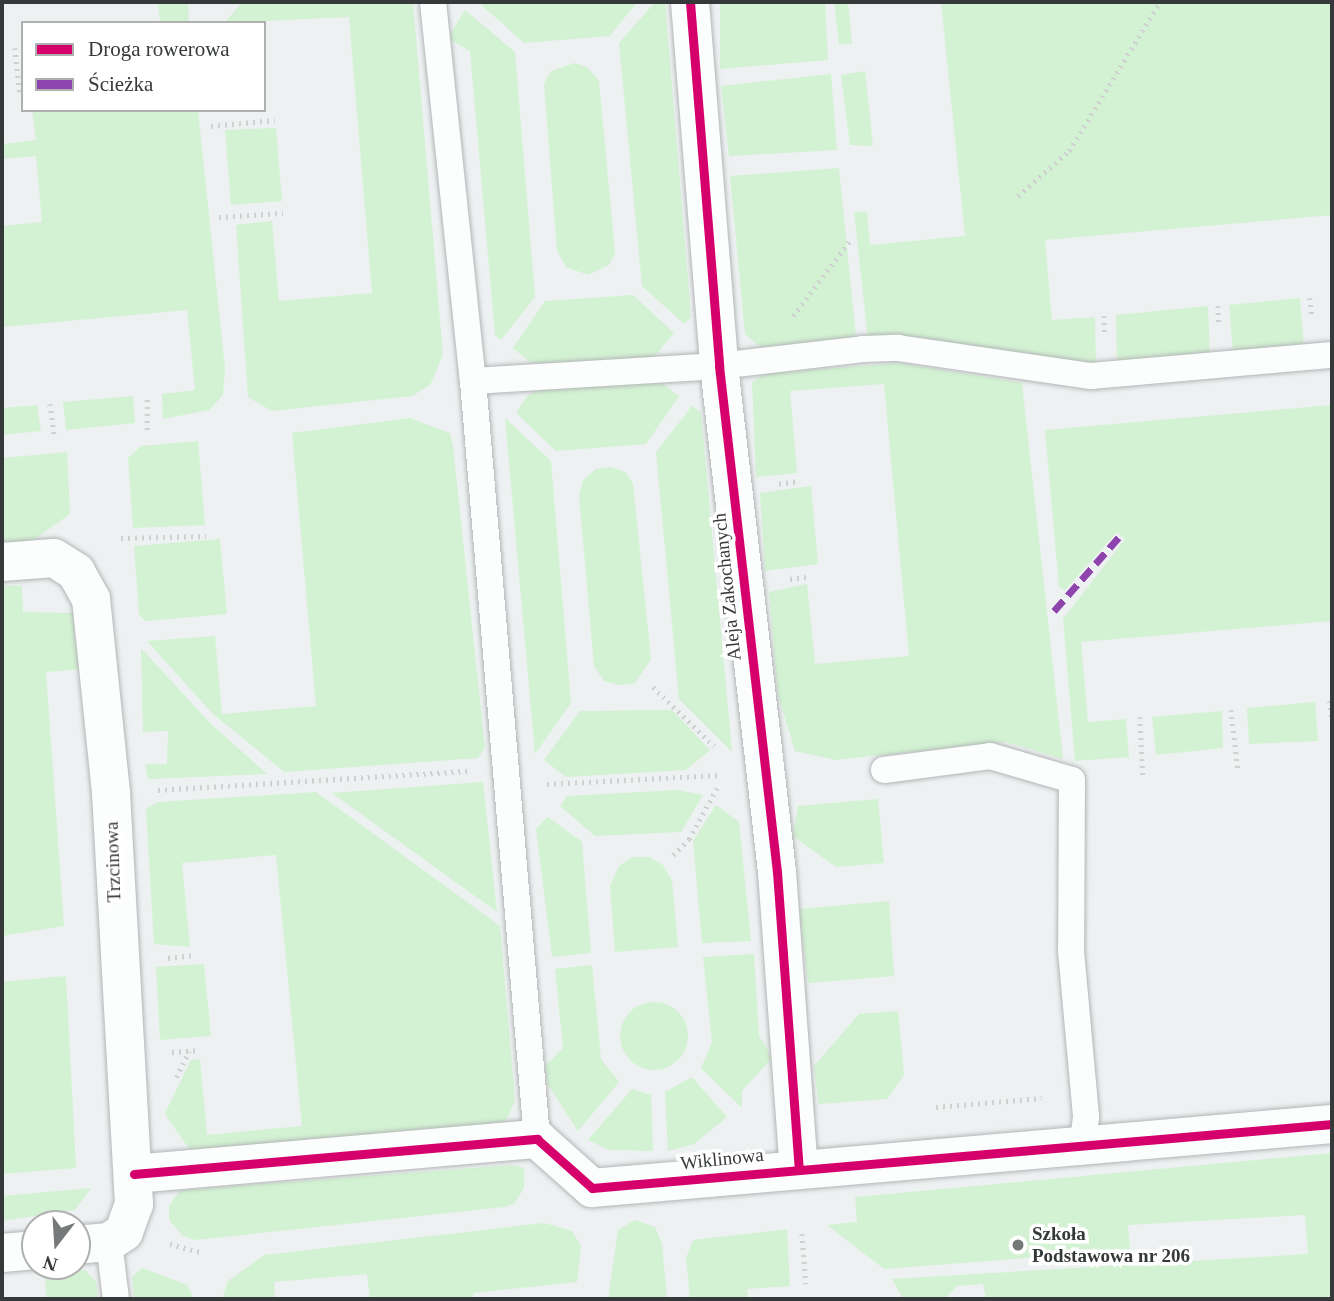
<!DOCTYPE html>
<html>
<head>
<meta charset="utf-8">
<style>
	body { margin:0 }
	#map { position:relative; width:1334px; height:1301px; overflow:hidden; background:#edf1f1; font-family:"Times New Roman",serif }
	div>[style] { position:absolute }
	.green>* { inset:0; background:#d3f2d3 }
	.round { border-radius:50% }
	.path>* { height:4.5px; margin-top:-2.25px; transform-origin:0; background:repeating-linear-gradient(90deg,#cfd1d1 0 2px,transparent 0 7px) }
	.roads { filter:drop-shadow(0 0 2px #b3b6b7) drop-shadow(0 0 2px #b3b6b7) }
	.service>* { height:26px; margin:-13px; padding:0 13px; transform-origin:13px; border-radius:13px; background:#fcfdfd }
	.minor>* { height:38px; margin:-19px; padding:0 19px; transform-origin:19px; border-radius:19px; background:#fcfdfd }
	.quiet>* { height:7px; margin-top:-3.5px; transform-origin:0; background:repeating-linear-gradient(90deg,#8e44ad 0 14px,transparent 0 21px) }
	.cycleway>* { height:9px; margin:-4.5px; padding:0 4.5px; transform-origin:4.5px; border-radius:4.5px; background:#d6006c }
	.dots>* { width:19px; height:19px; translate:-50% -50%; box-sizing:border-box; border:4px solid #fff; border-radius:50% }
	span { translate:-50% -50%; white-space:nowrap; text-align:center; line-height:1.15; -webkit-text-stroke:7px #fff; paint-order:stroke }
	.street-label { font-size:19px; color:#363939 }
	.poi-label { font-size:19px; color:#363939; font-weight:700 }
	.left { translate:0 -50%; text-align:left }
	.frame { position:absolute; inset:0; border:4px solid #363939; pointer-events:none }
	.legend { position:absolute; left:21px; top:21px; width:245px; height:91px; box-sizing:border-box; background:#fff; border:2px solid #afb0b0; margin:0; padding:9px 12px; list-style:none; font-size:21px; color:#363939 }
	.legend li { display:flex; align-items:center; gap:14px; height:35px }
	.legend b { width:35px; border:2px solid #afb0b0 }
	.north { position:absolute; left:21px; top:1210px; width:70px; height:70px; box-sizing:border-box; background:#fff; border:2px solid #afb0b0; border-radius:50%; rotate:197deg; font-size:19px; font-weight:700; line-height:28px; text-align:center; color:#363939 }
	.north::after { content:''; display:block; margin:auto; width:24px; height:32px; background:#767979; clip-path:polygon(50% 0,100% 100%,50% 72%,0 100%) }
</style>
</head>
<body>
<div id="map">
	<div class="green">
		<i style="clip-path:polygon(158px 2px,188px 2px,189px 23px,160px 23px)"></i>
		<i style="clip-path:polygon(271px 2px,413px 2px,443px 355px,430px 385px,412px 396px,272px 411px,248px 397px,236px 225px,272px 221px,279px 301px,372px 293px,349px 17px,224px 23px,241px 4px)"></i>
		<i style="clip-path:polygon(478px 2px,637px 2px,610px 36px,524px 43px)"></i>
		<i style="clip-path:polygon(655px 2px,665px 2px,691px 317px,684px 324px,642px 286px,619px 43px)"></i>
		<i style="clip-path:polygon(720px 2px,825px 2px,828px 60px,720px 69px)"></i>
		<i style="clip-path:polygon(834px 2px,848px 2px,852px 44px,839px 44px)"></i>
		<i style="clip-path:polygon(941px 2px,1332px 2px,1332px 215px,1045px 240px,1052px 320px,1095px 317px,1096px 364px,868px 340px,854px 212px,867px 212px,870px 245px,965px 236px)"></i>
		<i style="clip-path:polygon(465px 10px,515px 52px,535px 297px,501px 340px,495px 335px,470px 51px,448px 38px)"></i>
		<i style="clip-path:polygon(575px 63px,587px 67px,599px 81px,615px 253px,609px 265px,588px 275px,566px 267px,557px 251px,544px 84px,551px 71px)"></i>
		<i style="clip-path:polygon(865px 71px,873px 146px,850px 145px,841px 75px)"></i>
		<i style="clip-path:polygon(831px 74px,837px 150px,729px 156px,721px 86px)"></i>
		<i style="clip-path:polygon(32px 110px,198px 110px,225px 369px,223px 395px,209px 410px,163px 419px,162px 394px,195px 390px,187px 310px,2px 327px,2px 226px,42px 222px,36px 156px,2px 159px,2px 144px,36px 140px)"></i>
		<i style="clip-path:polygon(276px 128px,282px 201px,231px 205px,225px 130px)"></i>
		<i style="clip-path:polygon(839px 168px,856px 338px,761px 348px,745px 334px,730px 176px)"></i>
		<i style="clip-path:polygon(633px 295px,674px 333px,654px 357px,535px 366px,513px 348px,545px 301px)"></i>
		<i style="clip-path:polygon(1300px 298px,1304px 348px,1233px 352px,1229px 305px)"></i>
		<i style="clip-path:polygon(1208px 306px,1210px 355px,1117px 363px,1116px 315px)"></i>
		<i style="clip-path:polygon(900px 363px,1022px 383px,1063px 759px,1006px 742px,835px 760px,795px 751px,778px 695px,769px 592px,807px 584px,815px 664px,909px 656px,884px 384px,790px 391px,797px 473px,756px 477px,752px 382px,766px 373px)"></i>
		<i style="clip-path:polygon(655px 378px,679px 396px,646px 444px,556px 451px,516px 413px,527px 396px,545px 386px)"></i>
		<i style="clip-path:polygon(133px 396px,135px 423px,66px 430px,63px 402px)"></i>
		<i style="clip-path:polygon(37px 405px,41px 431px,2px 435px,2px 408px)"></i>
		<i style="clip-path:polygon(1332px 405px,1332px 621px,1081px 642px,1088px 722px,1126px 719px,1129px 757px,1075px 761px,1063px 619px,1125px 539px,1117px 532px,1065px 590px,1059px 587px,1045px 430px)"></i>
		<i style="clip-path:polygon(692px 406px,701px 412px,732px 752px,679px 699px,656px 452px)"></i>
		<i style="clip-path:polygon(410px 418px,450px 433px,453px 446px,485px 748px,478px 758px,284px 772px,212px 713px,147px 641px,215px 636px,222px 714px,316px 706px,292px 433px)"></i>
		<i style="clip-path:polygon(505px 418px,551px 461px,571px 703px,535px 754px)"></i>
		<i style="clip-path:polygon(198px 441px,205px 525px,133px 528px,128px 458px,141px 446px)"></i>
		<i style="clip-path:polygon(67px 452px,70px 514px,31px 542px,2px 543px,2px 458px)"></i>
		<i style="clip-path:polygon(611px 467px,626px 472px,633px 484px,651px 659px,635px 683px,619px 685px,604px 681px,594px 666px,579px 495px,583px 480px,596px 469px)"></i>
		<i style="clip-path:polygon(811px 486px,818px 564px,765px 571px,760px 493px)"></i>
		<i style="clip-path:polygon(220px 539px,227px 614px,145px 621px,139px 614px,134px 546px)"></i>
		<i style="clip-path:polygon(2px 585px,22px 586px,23px 612px,75px 613px,85px 669px,46px 672px,64px 926px,2px 936px)"></i>
		<i style="clip-path:polygon(141px 648px,210px 723px,267px 774px,148px 779px,145px 764px,167px 764px,168px 731px,143px 732px)"></i>
		<i style="clip-path:polygon(1315px 702px,1318px 741px,1249px 744px,1247px 708px)"></i>
		<i style="clip-path:polygon(672px 710px,710px 750px,686px 770px,566px 777px,544px 760px,580px 711px)"></i>
		<i style="clip-path:polygon(1222px 711px,1223px 748px,1156px 755px,1152px 717px)"></i>
		<i style="clip-path:polygon(483px 782px,497px 912px,332px 793px)"></i>
		<i style="clip-path:polygon(677px 790px,703px 795px,681px 832px,595px 836px,560px 806px,567px 796px)"></i>
		<i style="clip-path:polygon(316px 792px,500px 926px,515px 1101px,504px 1125px,193px 1154px,168px 1119px,165px 1113px,191px 1060px,200px 1059px,207px 1135px,302px 1126px,276px 855px,182px 863px,190px 947px,154px 944px,146px 809px,158px 802px)"></i>
		<i style="clip-path:polygon(878px 799px,884px 863px,836px 867px,793px 836px,798px 806px)"></i>
		<i style="clip-path:polygon(716px 805px,739px 822px,751px 941px,702px 943px,693px 841px)"></i>
		<i style="clip-path:polygon(548px 817px,582px 842px,591px 953px,552px 957px,536px 829px)"></i>
		<i style="clip-path:polygon(632px 857px,649px 857px,663px 865px,672px 881px,678px 947px,615px 952px,610px 886px,619px 866px)"></i>
		<i style="clip-path:polygon(889px 901px,894px 976px,808px 983px,799px 909px)"></i>
		<i style="clip-path:polygon(754px 954px,759px 1035px,772px 1058px,742px 1091px,742px 1108px,701px 1068px,712px 1042px,703px 957px)"></i>
		<i style="clip-path:polygon(204px 964px,211px 1036px,160px 1040px,156px 967px)"></i>
		<i style="clip-path:polygon(592px 965px,601px 1059px,619px 1082px,578px 1131px,548px 1085px,545px 1066px,563px 1048px,555px 969px)"></i>
		<i style="clip-path:polygon(66px 976px,76px 1168px,2px 1174px,2px 982px)"></i>
		<i class="round" style="left:620px;top:1002px;width:68px;height:68px"></i>
		<i style="clip-path:polygon(898px 1011px,904px 1075px,887px 1099px,819px 1104px,814px 1066px,859px 1014px)"></i>
		<i style="clip-path:polygon(692px 1077px,727px 1117px,694px 1144px,668px 1151px,665px 1092px)"></i>
		<i style="clip-path:polygon(632px 1089px,651px 1095px,653px 1151px,609px 1150px,588px 1140px)"></i>
		<i style="clip-path:polygon(1332px 1153px,1332px 1299px,986px 1299px,983px 1284px,957px 1286px,945px 1299px,903px 1299px,892px 1279px,1308px 1254px,1305px 1215px,1128px 1225px,1130px 1250px,884px 1269px,827px 1225px,857px 1222px,855px 1197px)"></i>
		<i style="clip-path:polygon(512px 1165px,524px 1168px,524px 1188px,514px 1204px,504px 1207px,196px 1240px,183px 1236px,169px 1220px,169px 1206px,180px 1190px)"></i>
		<i style="clip-path:polygon(91px 1188px,75px 1210px,2px 1221px,2px 1196px)"></i>
		<i style="clip-path:polygon(635px 1220px,655px 1227px,662px 1244px,667px 1299px,608px 1299px,618px 1230px)"></i>
		<i style="clip-path:polygon(544px 1223px,572px 1231px,581px 1246px,577px 1282px,473px 1293px,473px 1299px,370px 1299px,367px 1274px,274px 1282px,275px 1299px,222px 1299px,228px 1281px,264px 1255px)"></i>
		<i style="clip-path:polygon(787px 1229px,790px 1286px,747px 1289px,748px 1299px,690px 1299px,686px 1258px,693px 1240px)"></i>
		<i style="clip-path:polygon(142px 1268px,187px 1285px,194px 1299px,134px 1299px,132px 1277px)"></i>
		<i style="clip-path:polygon(85px 1270px,96px 1282px,98px 1299px,46px 1299px,45px 1274px)"></i>
	</div>
	<div class="path">
		<i style="left:15px;top:48px;width:46px;rotate:83.8deg"></i>
		<i style="left:211px;top:126px;width:64px;rotate:-5.4deg"></i>
		<i style="left:1018px;top:196px;width:68px;rotate:-41.4deg"></i>
		<i style="left:1069px;top:151px;width:175px;rotate:-58.6deg"></i>
		<i style="left:219px;top:217px;width:64px;rotate:-3.6deg"></i>
		<i style="left:1310px;top:298px;width:19px;rotate:84deg"></i>
		<i style="left:1218px;top:306px;width:19px;rotate:87deg"></i>
		<i style="left:793px;top:316px;width:98px;rotate:-52.9deg"></i>
		<i style="left:1104px;top:316px;width:19px;rotate:87deg"></i>
		<i style="left:50px;top:404px;width:35px;rotate:82deg"></i>
		<i style="left:147px;top:430px;width:35px;rotate:-90deg"></i>
		<i style="left:779px;top:484px;width:19px;rotate:-9deg"></i>
		<i style="left:121px;top:538px;width:85px;rotate:-1.3deg"></i>
		<i style="left:790px;top:579px;width:16px;rotate:-7deg"></i>
		<i style="left:653px;top:687px;width:85px;rotate:44deg"></i>
		<i style="left:1330px;top:701px;width:18px;rotate:84deg"></i>
		<i style="left:1231px;top:710px;width:59px;rotate:83.2deg"></i>
		<i style="left:1140px;top:717px;width:58px;rotate:87deg"></i>
		<i style="left:547px;top:784px;width:173px;rotate:-3deg"></i>
		<i style="left:158px;top:790px;width:310px;rotate:-3.5deg"></i>
		<i style="left:673px;top:855px;width:23px;rotate:-45deg"></i>
		<i style="left:689px;top:839px;width:60px;rotate:-61.3deg"></i>
		<i style="left:168px;top:958px;width:23px;rotate:-7deg"></i>
		<i style="left:172px;top:1052px;width:27px;rotate:-4deg"></i>
		<i style="left:176px;top:1077px;width:29px;rotate:-63deg"></i>
		<i style="left:936px;top:1107px;width:106px;rotate:-4.9deg"></i>
		<i style="left:802px;top:1234px;width:50px;rotate:85.4deg"></i>
		<i style="left:170px;top:1244px;width:31px;rotate:15deg"></i>
	</div>
	<div class="roads">
		<div class="service">
			<i style="left:433px;top:2px;width:381px;rotate:84deg"></i>
			<i style="left:473px;top:381px;width:761px;rotate:85.17deg"></i>
			<i style="left:473px;top:381px;width:246px;rotate:-3.5deg"></i>
			<i style="left:719px;top:366px;width:145px;rotate:-6.7deg"></i>
			<i style="left:863px;top:349px;width:35px;rotate:-2deg"></i>
			<i style="left:898px;top:348px;width:195px;rotate:8.3deg"></i>
			<i style="left:1091px;top:376px;width:242px;rotate:-5deg"></i>
			<i style="left:884px;top:770px;width:107px;rotate:-7.5deg"></i>
			<i style="left:990px;top:756px;width:85px;rotate:16.3deg"></i>
			<i style="left:1072px;top:780px;width:171px;rotate:90.3deg"></i>
			<i style="left:1071px;top:951px;width:167px;rotate:84.8deg"></i>
			<i style="left:1086px;top:1117px;width:26px;rotate:97deg"></i>
			<i style="left:109px;top:1242px;width:57px;rotate:83deg"></i>
		</div>
		<div class="minor">
			<i style="left:690px;top:2px;width:365px;rotate:85.4deg"></i>
			<i style="left:719px;top:366px;width:509px;rotate:83.46deg"></i>
			<i style="left:777px;top:872px;width:298px;rotate:85.8deg"></i>
			<i style="left:2px;top:562px;width:52px;rotate:-4.4deg"></i>
			<i style="left:54px;top:558px;width:26px;rotate:32deg"></i>
			<i style="left:76px;top:572px;width:31px;rotate:61deg"></i>
			<i style="left:91px;top:599px;width:195px;rotate:84.1deg"></i>
			<i style="left:111px;top:793px;width:412px;rotate:86.8deg"></i>
			<i style="left:134px;top:1204px;width:30px;rotate:110deg"></i>
			<i style="left:124px;top:1232px;width:18px;rotate:146deg"></i>
			<i style="left:109px;top:1242px;width:32px;rotate:175deg"></i>
			<i style="left:134px;top:1174px;width:405px;rotate:-5deg"></i>
			<i style="left:537px;top:1139px;width:74px;rotate:41.7deg"></i>
			<i style="left:592px;top:1188px;width:743px;rotate:-4.94deg"></i>
			<i style="left:2px;top:1253px;width:33px;rotate:-5deg"></i>
		</div>
	</div>
	<div class="quiet">
		<i style="left:1054px;top:611px;width:98px;rotate:-48.7deg"></i>
	</div>
	<div class="cycleway">
		<i style="left:690px;top:2px;width:365px;rotate:85.4deg"></i>
		<i style="left:719px;top:366px;width:509px;rotate:83.46deg"></i>
		<i style="left:777px;top:872px;width:298px;rotate:85.8deg"></i>
		<i style="left:134px;top:1174px;width:405px;rotate:-5deg"></i>
		<i style="left:537px;top:1139px;width:74px;rotate:41.7deg"></i>
		<i style="left:592px;top:1188px;width:743px;rotate:-4.94deg"></i>
	</div>
	<div class="dots">
		<i style="left:1018px;top:1245px;background:#767979"></i>
	</div>
	<div class="street-label">
		<span style="left:727px;top:587px;rotate:-96deg">Aleja Zakochanych</span>
		<span style="left:113px;top:862px;rotate:-92deg">Trzcinowa</span>
		<span style="left:722px;top:1159px;rotate:-6deg">Wiklinowa</span>
	</div>
	<div class="poi-label">
		<span class="left" style="left:1032px;top:1245px">Szkoła<br>Podstawowa nr 206</span>
	</div>
	<div class="frame"></div>
	<ul class="legend">
	<li><b style="height:9px;background:#d6006c"></b>Droga rowerowa</li>
	<li><b style="height:9px;background:#8e44ad"></b>Ścieżka</li>
	</ul>
	<div class="north">N</div>
</div>
</body>
</html>
